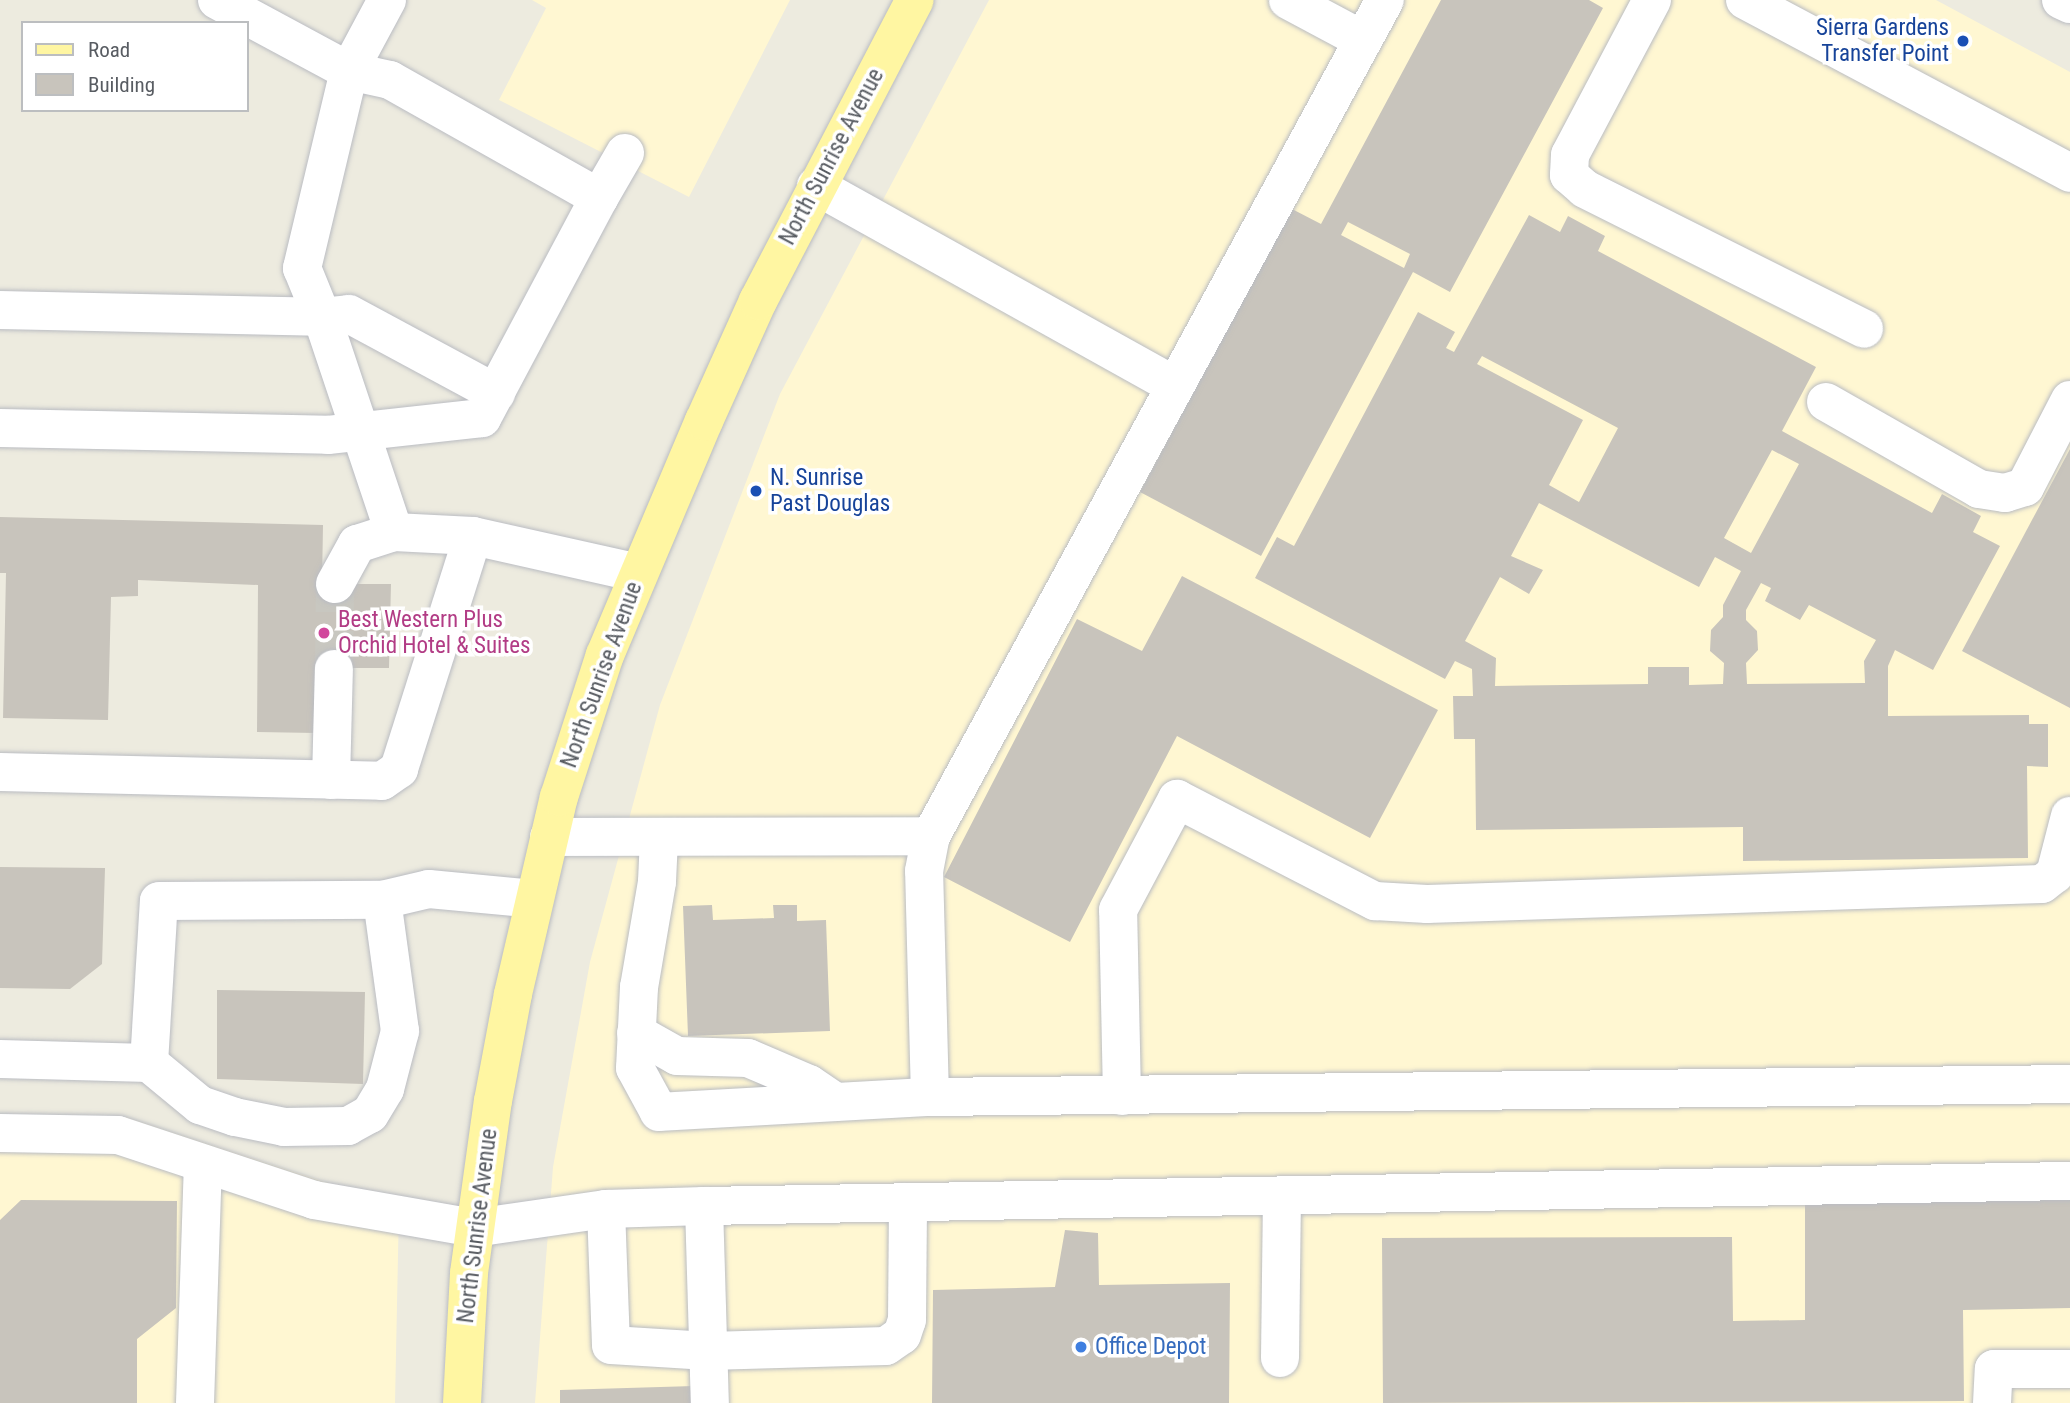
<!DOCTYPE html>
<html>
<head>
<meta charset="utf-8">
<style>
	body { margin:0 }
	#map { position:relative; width:2070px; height:1403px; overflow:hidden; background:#edebdf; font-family:"Roboto Condensed",sans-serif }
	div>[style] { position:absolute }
	.commercial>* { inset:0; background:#fff7d2 }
	.building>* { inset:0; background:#c8c4bc }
	.minor-tunnel>* { height:38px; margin-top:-19px; transform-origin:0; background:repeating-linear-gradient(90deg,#c8c7c0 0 38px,transparent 0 57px) }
	.roads { filter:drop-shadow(0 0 2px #babcc2) drop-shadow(0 0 2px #babcc2) }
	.minor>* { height:38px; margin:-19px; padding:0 19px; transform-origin:19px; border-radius:19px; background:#fff }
	.major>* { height:38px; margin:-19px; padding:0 19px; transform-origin:19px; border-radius:19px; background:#fff6a2 }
	.dots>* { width:19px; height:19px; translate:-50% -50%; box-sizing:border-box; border:4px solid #fff; border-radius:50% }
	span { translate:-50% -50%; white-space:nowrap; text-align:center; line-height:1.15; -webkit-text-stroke:7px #fff; paint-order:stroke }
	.transit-label { font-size:23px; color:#164399 }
	.right { translate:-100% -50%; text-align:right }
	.left { translate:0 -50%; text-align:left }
	.street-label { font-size:23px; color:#585c62 }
	.hotel-label { font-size:23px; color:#b23c85 }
	.shop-label { font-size:23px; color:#366cbe }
	.legend { position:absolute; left:21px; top:21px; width:228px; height:91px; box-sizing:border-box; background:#fff; border:2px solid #bcbec0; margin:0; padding:9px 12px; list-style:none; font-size:21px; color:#585c62 }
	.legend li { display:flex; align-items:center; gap:14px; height:35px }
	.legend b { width:35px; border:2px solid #bcbec0 }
</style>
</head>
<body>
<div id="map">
	<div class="commercial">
		<i style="clip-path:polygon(532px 0,790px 0,689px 197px,499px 100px,546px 8px)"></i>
		<i style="clip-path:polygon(989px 0,1936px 0,2070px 72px,2070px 1403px,535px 1403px,553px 1167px,590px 962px,660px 705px,780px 394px)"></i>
		<i style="clip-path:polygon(0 1115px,126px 1117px,399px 1206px,395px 1403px,0 1403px)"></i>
	</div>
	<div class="building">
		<i style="clip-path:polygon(evenodd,1441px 0,1589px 0,1603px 8px,1450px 292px,1413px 272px,1261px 556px,1140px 492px,1292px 209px,1321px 224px,1441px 0,1348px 222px,1410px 254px,1404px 268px,1341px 235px,1348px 222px)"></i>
		<i style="clip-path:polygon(evenodd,1529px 215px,1560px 232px,1568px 216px,1605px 236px,1598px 251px,1816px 367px,1782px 431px,1932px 513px,1942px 494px,1981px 516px,1973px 532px,2000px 546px,1933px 670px,1895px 650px,1888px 666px,1888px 716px,2029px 715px,2029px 724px,2048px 724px,2048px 767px,2027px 766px,2028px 858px,1743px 861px,1743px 827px,1476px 830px,1475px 739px,1454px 739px,1453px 696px,1473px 696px,1472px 669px,1455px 661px,1445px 679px,1255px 578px,1277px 537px,1294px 546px,1418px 312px,1455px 332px,1446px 348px,1454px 352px,1529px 215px,1482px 356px,1618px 428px,1579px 502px,1549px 485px,1583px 420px,1477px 364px,1482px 356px,1529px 215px,1772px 450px,1799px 464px,1751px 553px,1724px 538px,1772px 450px,1529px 215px,1539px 503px,1699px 587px,1715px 557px,1741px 571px,1723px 605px,1723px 617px,1711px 630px,1710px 651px,1724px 663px,1723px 684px,1689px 685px,1689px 667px,1648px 667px,1648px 684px,1495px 686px,1496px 658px,1465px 641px,1500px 577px,1529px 594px,1543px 570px,1511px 556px,1539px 503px,1529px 215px,1761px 583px,1771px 588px,1765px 601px,1800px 620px,1809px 605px,1876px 640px,1864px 661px,1865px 683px,1747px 684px,1746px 663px,1758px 650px,1757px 631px,1746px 620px,1746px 610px,1761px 583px)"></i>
		<i style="clip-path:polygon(2070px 449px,2070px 708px,1962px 651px)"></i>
		<i style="clip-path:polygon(0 517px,323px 525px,322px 584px,391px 584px,389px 668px,318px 668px,316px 733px,257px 732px,258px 585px,138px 580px,138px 596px,111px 597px,108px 720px,3px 718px,6px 573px,0 573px)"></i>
		<i style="clip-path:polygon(1182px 576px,1438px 710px,1370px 838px,1177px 736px,1070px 942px,944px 877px,1077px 619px,1142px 651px)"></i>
		<i style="clip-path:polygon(0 867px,105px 868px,102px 964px,70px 989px,0 988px)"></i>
		<i style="clip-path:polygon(712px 905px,713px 920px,774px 918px,773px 905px,797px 905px,797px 921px,826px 920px,830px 1031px,688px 1036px,683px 906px)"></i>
		<i style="clip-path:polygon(217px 990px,365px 992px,363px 1084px,217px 1079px)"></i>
		<i style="clip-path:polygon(2070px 1193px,2070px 1308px,1963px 1310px,1964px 1401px,1383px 1403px,1382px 1238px,1732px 1237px,1733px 1321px,1805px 1320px,1805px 1196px)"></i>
		<i style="clip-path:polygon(21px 1200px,177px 1201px,176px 1308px,137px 1339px,137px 1403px,0 1403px,0 1220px)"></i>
		<i style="clip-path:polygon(1065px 1230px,1098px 1233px,1099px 1285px,1230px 1283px,1229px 1403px,932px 1403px,933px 1290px,1055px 1287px)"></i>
		<i style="clip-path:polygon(694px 1386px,694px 1403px,560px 1403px,560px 1390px)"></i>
	</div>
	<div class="minor-tunnel">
		<i style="left:334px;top:669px;width:85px;rotate:-89.3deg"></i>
	</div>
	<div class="roads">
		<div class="minor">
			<i style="left:217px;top:0;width:150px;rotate:28.3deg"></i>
			<i style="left:349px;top:71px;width:42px;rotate:12.4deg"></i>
			<i style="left:390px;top:80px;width:240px;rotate:29.4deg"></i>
			<i style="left:599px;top:198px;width:52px;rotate:-60deg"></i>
			<i style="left:387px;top:0;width:81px;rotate:118.2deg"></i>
			<i style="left:349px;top:71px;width:203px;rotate:103.4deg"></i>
			<i style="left:302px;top:268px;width:53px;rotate:67.8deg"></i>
			<i style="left:322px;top:317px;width:27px;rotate:-6deg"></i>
			<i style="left:349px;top:314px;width:167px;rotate:28.3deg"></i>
			<i style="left:1288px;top:0;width:85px;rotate:28.1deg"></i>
			<i style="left:1652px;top:0;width:175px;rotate:117.9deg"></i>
			<i style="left:1570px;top:155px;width:20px;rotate:93deg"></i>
			<i style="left:1569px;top:175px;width:21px;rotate:41deg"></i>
			<i style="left:1585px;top:189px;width:312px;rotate:26.6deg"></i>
			<i style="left:1745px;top:0;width:368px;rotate:28deg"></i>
			<i style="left:2061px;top:0;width:10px;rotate:24deg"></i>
			<i style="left:816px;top:186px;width:411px;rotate:29.1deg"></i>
			<i style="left:0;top:310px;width:322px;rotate:1.2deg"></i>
			<i style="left:322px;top:317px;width:227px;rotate:71.5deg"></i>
			<i style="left:1826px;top:402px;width:176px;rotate:29.6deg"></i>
			<i style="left:1979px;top:489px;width:26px;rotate:9deg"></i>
			<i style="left:2005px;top:493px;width:21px;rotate:-17deg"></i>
			<i style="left:2025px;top:487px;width:98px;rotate:-62.7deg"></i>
			<i style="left:0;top:428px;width:328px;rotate:1.2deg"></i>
			<i style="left:328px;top:435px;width:155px;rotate:-6.3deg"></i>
			<i style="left:482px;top:418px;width:249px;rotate:-62deg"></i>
			<i style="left:335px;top:584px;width:46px;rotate:-61.2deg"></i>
			<i style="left:357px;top:544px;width:39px;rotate:-18deg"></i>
			<i style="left:394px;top:532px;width:79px;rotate:2.9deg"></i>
			<i style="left:473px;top:536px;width:169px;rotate:12.6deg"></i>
			<i style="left:0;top:772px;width:382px;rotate:1.3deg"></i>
			<i style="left:382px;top:781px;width:21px;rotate:-35deg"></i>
			<i style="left:399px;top:769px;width:244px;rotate:-72.4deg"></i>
			<i style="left:331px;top:780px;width:111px;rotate:-88.5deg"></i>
			<i style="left:549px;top:837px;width:382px;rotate:-0.1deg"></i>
			<i style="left:659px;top:839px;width:43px;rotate:92.7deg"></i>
			<i style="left:657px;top:882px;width:107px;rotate:99.7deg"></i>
			<i style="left:639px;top:987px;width:81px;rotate:92.8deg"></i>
			<i style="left:635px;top:1068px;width:50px;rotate:61.4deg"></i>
			<i style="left:659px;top:1112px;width:271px;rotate:-3.2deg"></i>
			<i style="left:930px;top:1097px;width:1140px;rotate:-0.65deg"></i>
			<i style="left:636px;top:1033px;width:47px;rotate:29.3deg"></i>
			<i style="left:677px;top:1056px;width:71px;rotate:1.6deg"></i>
			<i style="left:748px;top:1058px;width:66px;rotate:23.1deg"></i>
			<i style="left:809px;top:1084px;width:32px;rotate:34deg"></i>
			<i style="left:0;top:1059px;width:149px;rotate:1.5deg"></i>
			<i style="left:149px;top:1063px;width:66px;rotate:39.5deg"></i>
			<i style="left:200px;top:1105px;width:37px;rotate:19deg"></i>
			<i style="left:235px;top:1117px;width:50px;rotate:11.5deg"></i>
			<i style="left:284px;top:1127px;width:64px;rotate:-0.9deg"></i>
			<i style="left:348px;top:1126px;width:25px;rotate:-29deg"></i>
			<i style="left:370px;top:1114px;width:29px;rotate:-59deg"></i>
			<i style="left:385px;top:1089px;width:60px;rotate:-75.5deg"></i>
			<i style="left:400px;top:1031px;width:132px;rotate:-97.8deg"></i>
			<i style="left:149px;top:1063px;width:162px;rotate:-86.5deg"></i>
			<i style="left:159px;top:901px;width:223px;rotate:-0.3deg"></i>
			<i style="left:382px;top:900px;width:48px;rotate:-13.2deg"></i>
			<i style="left:429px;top:889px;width:105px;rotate:5.4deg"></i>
			<i style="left:1122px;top:1096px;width:186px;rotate:-91.2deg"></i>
			<i style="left:1118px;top:910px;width:126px;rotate:-62deg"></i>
			<i style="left:1177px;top:799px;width:223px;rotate:27.3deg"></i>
			<i style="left:1375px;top:901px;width:52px;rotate:3.3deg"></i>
			<i style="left:1427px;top:904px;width:615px;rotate:-1.86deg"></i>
			<i style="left:2042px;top:884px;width:16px;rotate:-38deg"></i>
			<i style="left:2055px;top:874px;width:60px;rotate:-75.5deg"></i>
			<i style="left:930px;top:1097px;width:226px;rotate:-91.5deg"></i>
			<i style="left:924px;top:871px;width:36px;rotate:-79deg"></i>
			<i style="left:931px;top:836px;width:951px;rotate:-61.5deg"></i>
			<i style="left:0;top:1133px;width:118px;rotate:1deg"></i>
			<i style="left:118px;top:1135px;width:206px;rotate:18.3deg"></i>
			<i style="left:314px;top:1200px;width:162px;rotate:9.9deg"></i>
			<i style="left:474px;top:1228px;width:133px;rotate:-8.2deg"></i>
			<i style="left:606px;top:1209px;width:98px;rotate:-1.8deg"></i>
			<i style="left:704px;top:1206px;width:1366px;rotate:-1.05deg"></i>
			<i style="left:704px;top:1206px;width:197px;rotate:88.3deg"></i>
			<i style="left:606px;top:1209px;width:136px;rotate:87.9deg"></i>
			<i style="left:611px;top:1345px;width:97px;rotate:3.5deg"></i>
			<i style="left:708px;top:1351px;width:178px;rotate:-1.6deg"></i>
			<i style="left:886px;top:1346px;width:19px;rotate:-35deg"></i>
			<i style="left:902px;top:1335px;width:16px;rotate:-72deg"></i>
			<i style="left:907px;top:1320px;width:118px;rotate:-89.5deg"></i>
			<i style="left:1280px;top:1358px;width:163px;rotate:-89.3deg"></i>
			<i style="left:195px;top:1403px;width:239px;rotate:-88.1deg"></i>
			<i style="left:1992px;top:1403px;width:34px;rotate:-87deg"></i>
			<i style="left:1994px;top:1369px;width:76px"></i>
		</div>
		<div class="major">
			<i style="left:462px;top:1403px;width:130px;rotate:-86.9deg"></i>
			<i style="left:469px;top:1273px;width:174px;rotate:-82.1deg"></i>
			<i style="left:493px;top:1101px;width:109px;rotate:-79.4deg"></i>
			<i style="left:513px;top:994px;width:202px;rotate:-76.9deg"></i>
			<i style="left:559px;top:797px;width:149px;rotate:-72.1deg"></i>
			<i style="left:605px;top:655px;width:254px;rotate:-67.1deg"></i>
			<i style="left:704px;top:421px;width:132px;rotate:-65.8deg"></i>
			<i style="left:758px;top:301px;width:339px;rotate:-62.5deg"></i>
		</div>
	</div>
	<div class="dots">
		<i style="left:1963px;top:41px;background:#1a4fb4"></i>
		<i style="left:756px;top:491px;background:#1a4fb4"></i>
		<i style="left:324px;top:633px;background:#d1479c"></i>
		<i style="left:1081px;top:1347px;background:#3f7fe0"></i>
	</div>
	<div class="transit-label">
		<span class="right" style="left:1949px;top:41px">Sierra Gardens<br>Transfer Point</span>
		<span class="left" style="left:770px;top:491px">N. Sunrise<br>Past Douglas</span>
	</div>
	<div class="street-label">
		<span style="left:832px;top:157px;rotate:-62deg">North Sunrise Avenue</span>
		<span style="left:602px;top:675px;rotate:-70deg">North Sunrise Avenue</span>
		<span style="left:478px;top:1226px;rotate:-83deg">North Sunrise Avenue</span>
	</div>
	<div class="hotel-label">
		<span class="left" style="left:338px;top:633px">Best Western Plus<br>Orchid Hotel &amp; Suites</span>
	</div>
	<div class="shop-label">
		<span class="left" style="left:1095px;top:1347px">Office Depot</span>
	</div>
	<ul class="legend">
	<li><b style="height:9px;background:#fff6a2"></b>Road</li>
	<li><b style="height:19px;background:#c8c4bc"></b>Building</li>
	</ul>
</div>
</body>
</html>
